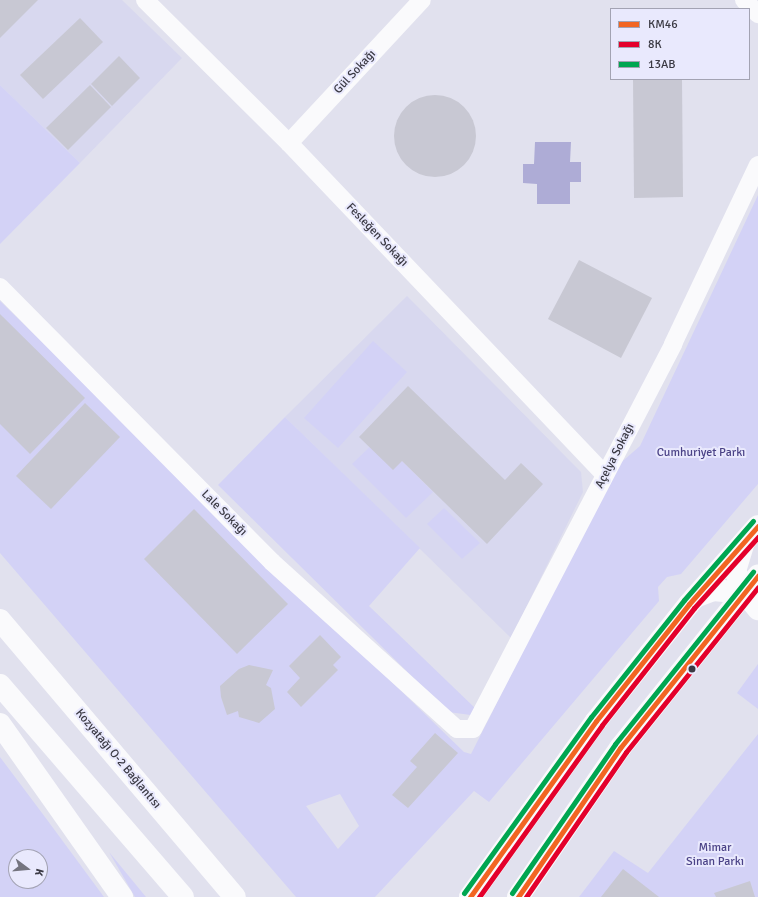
<!DOCTYPE html>
<html>
<head>
<meta charset="utf-8">
<style>
	body { margin:0 }
	#map { position:relative; width:758px; height:897px; overflow:hidden; background:#e1e1ee; font-family:Signika,sans-serif }
	div>[style] { position:absolute }
	.built>* { inset:0; background:#d8d8ef }
	.green>* { inset:0; background:#d3d2f6 }
	.water>* { inset:0; background:#aeacd6 }
	.building>* { inset:0; background:#c8c8d3 }
	.round { border-radius:50% }
	.minor>* { height:18px; margin:-9px; padding:0 9px; transform-origin:9px; border-radius:9px; background:#fafafc }
	.secondary>* { height:22px; margin:-11px; padding:0 11px; transform-origin:11px; border-radius:11px; background:#fafafc }
	.motorway>* { height:22px; margin:-11px; padding:0 11px; transform-origin:11px; border-radius:11px; background:#fafafc }
	.bus-1>* { height:5px; margin:-2.5px; padding:0 2.5px; transform-origin:2.5px; border-radius:2.5px; background:#f26522 }
	.bus-2>* { height:5px; margin:-2.5px; padding:0 2.5px; transform-origin:2.5px; border-radius:2.5px; background:#e4002b }
	.bus-3>* { height:5px; margin:-2.5px; padding:0 2.5px; transform-origin:2.5px; border-radius:2.5px; background:#00a651 }
	.dots>* { width:11px; height:11px; translate:-50% -50%; box-sizing:border-box; border:2px solid #e9e9fd; border-radius:50% }
	span { translate:-50% -50%; white-space:nowrap; text-align:center; line-height:1.15; -webkit-text-stroke:4px #e9e9fd; paint-order:stroke }
	.street-label { font-size:12px; color:#3a3943 }
	.park-label { font-size:12px; color:#4b4387 }
	.legend { position:absolute; left:610px; top:8px; width:140px; height:72px; box-sizing:border-box; background:#e9e9fd; border:1px solid #a3a3b3; margin:0; padding:5px 7px; list-style:none; font-size:12px; color:#3a3943 }
	.legend li { display:flex; align-items:center; gap:8px; height:20px }
	.legend b { width:20px; border:1px solid #a3a3b3 }
	.north { position:absolute; left:8px; top:849px; width:40px; height:40px; box-sizing:border-box; background:#e9e9fd; border:1px solid #a3a3b3; border-radius:50%; rotate:106deg; font-size:11px; font-weight:700; line-height:16px; text-align:center; color:#3a3943 }
	.north::after { content:''; display:block; margin:auto; width:14px; height:18px; background:#74747f; clip-path:polygon(50% 0,100% 100%,50% 72%,0 100%) }
</style>
</head>
<body>
<div id="map">
	<div class="built">
		<i style="clip-path:polygon(0 0,122px 0,182px 58px,80px 163px,0 85px)"></i>
		<i style="clip-path:polygon(407px 296px,581px 472px,583px 492px,511px 638px,285px 417px)"></i>
	</div>
	<div class="green">
		<i style="clip-path:polygon(0 85px,80px 163px,0 244px)"></i>
		<i style="clip-path:polygon(evenodd,758px 195px,758px 484px,681px 574px,667px 577px,658px 587px,659px 601px,489px 802px,474px 791px,375px 897px,296px 897px,0 553px,0 301px,464px 752px,471px 754px,617px 466px,640px 446px,758px 195px,340px 794px,359px 826px,338px 849px,306px 806px,340px 794px)"></i>
		<i style="clip-path:polygon(373px 341px,407px 372px,338px 448px,304px 418px)"></i>
		<i style="clip-path:polygon(285px 417px,420px 548px,369px 606px,475px 708px,471px 715px,448px 712px,218px 485px)"></i>
		<i style="clip-path:polygon(379px 438px,433px 492px,406px 518px,352px 464px)"></i>
		<i style="clip-path:polygon(444px 508px,480px 543px,462px 559px,427px 524px)"></i>
		<i style="clip-path:polygon(758px 664px,758px 709px,737px 693px)"></i>
		<i style="clip-path:polygon(758px 734px,758px 897px,579px 897px,614px 851px,648px 873px)"></i>
		<i style="clip-path:polygon(evenodd,0 757px,45px 817px,104px 897px,0 897px,0 757px,16px 857px,40px 857px,40px 881px,16px 881px,16px 857px)"></i>
		<i style="clip-path:polygon(109px 852px,146px 897px,135px 897px)"></i>
	</div>
	<div class="water">
		<i style="clip-path:polygon(535px 142px,571px 142px,570px 162px,581px 162px,581px 182px,570px 182px,570px 204px,537px 204px,537px 184px,523px 183px,523px 164px,534px 164px)"></i>
	</div>
	<div class="building">
		<i style="clip-path:polygon(0 0,38px 0,0 38px)"></i>
		<i style="clip-path:polygon(80px 18px,103px 42px,43px 99px,20px 75px)"></i>
		<i style="clip-path:polygon(119px 56px,140px 78px,112px 106px,91px 84px)"></i>
		<i style="clip-path:polygon(633px 79px,682px 79px,683px 197px,634px 198px)"></i>
		<i style="clip-path:polygon(90px 85px,111px 107px,68px 150px,46px 128px)"></i>
		<i class="round" style="left:394px;top:95px;width:82px;height:82px"></i>
		<i style="clip-path:polygon(579px 260px,652px 298px,621px 358px,548px 319px)"></i>
		<i style="clip-path:polygon(0 314px,85px 398px,30px 454px,0 424px)"></i>
		<i style="clip-path:polygon(408px 386px,505px 480px,521px 463px,543px 484px,487px 544px,402px 461px,393px 470px,359px 437px)"></i>
		<i style="clip-path:polygon(85px 403px,120px 437px,51px 509px,16px 476px)"></i>
		<i style="clip-path:polygon(194px 509px,288px 604px,237px 654px,144px 559px)"></i>
		<i style="clip-path:polygon(320px 635px,341px 657px,333px 665px,338px 670px,301px 707px,287px 692px,300px 678px,289px 666px)"></i>
		<i style="clip-path:polygon(249px 665px,273px 670px,266px 685px,271px 688px,275px 709px,259px 723px,239px 717px,238px 711px,227px 715px,221px 697px,220px 686px,239px 669px)"></i>
		<i style="clip-path:polygon(435px 733px,458px 753px,408px 808px,392px 795px,417px 767px,410px 761px)"></i>
		<i style="clip-path:polygon(623px 869px,659px 897px,601px 897px)"></i>
		<i style="clip-path:polygon(750px 881px,755px 897px,716px 897px,714px 893px)"></i>
	</div>
	<div class="minor">
		<i style="left:145px;top:0;width:203px;rotate:44.8deg"></i>
		<i style="left:289px;top:143px;width:458px;rotate:46.4deg"></i>
		<i style="left:744px;top:0;width:20px;rotate:45deg"></i>
		<i style="left:289px;top:143px;width:195px;rotate:-47.1deg"></i>
		<i style="left:0;top:287px;width:387px;rotate:45.3deg"></i>
		<i style="left:272px;top:562px;width:249px;rotate:42.1deg"></i>
		<i style="left:457px;top:729px;width:16px"></i>
		<i style="left:473px;top:729px;width:434px;rotate:-62.5deg"></i>
		<i style="left:673px;top:344px;width:198px;rotate:-64.6deg"></i>
	</div>
	<div class="secondary">
		<i style="left:743px;top:545px;width:27px;rotate:107deg"></i>
		<i style="left:735px;top:571px;width:24px;rotate:66deg"></i>
		<i style="left:745px;top:593px;width:21px;rotate:51deg"></i>
		<i style="left:695px;top:597px;width:19px;rotate:-21deg"></i>
		<i style="left:713px;top:590px;width:44px;rotate:5.2deg"></i>
		<i style="left:470px;top:897px;width:216px;rotate:-54.4deg"></i>
		<i style="left:596px;top:721px;width:149px;rotate:-51.5deg"></i>
		<i style="left:689px;top:604px;width:104px;rotate:-48.5deg"></i>
		<i style="left:518px;top:897px;width:181px;rotate:-55.6deg"></i>
		<i style="left:620px;top:748px;width:221px;rotate:-51.3deg"></i>
	</div>
	<div class="motorway">
		<i style="left:0;top:620px;width:363px;rotate:49.7deg"></i>
		<i style="left:0;top:685px;width:280px;rotate:49.2deg"></i>
		<i style="left:0;top:724px;width:212px;rotate:54.8deg"></i>
	</div>
	<div class="bus-1">
		<i style="left:470px;top:897px;width:216px;rotate:-54.4deg"></i>
		<i style="left:596px;top:721px;width:149px;rotate:-51.5deg"></i>
		<i style="left:689px;top:604px;width:104px;rotate:-48.5deg"></i>
		<i style="left:518px;top:897px;width:181px;rotate:-55.6deg"></i>
		<i style="left:620px;top:748px;width:221px;rotate:-51.3deg"></i>
	</div>
	<div class="bus-2">
		<i style="left:479px;top:897px;width:211px;rotate:-54.4deg"></i>
		<i style="left:602px;top:725px;width:149px;rotate:-51.8deg"></i>
		<i style="left:694px;top:608px;width:96px;rotate:-48deg"></i>
		<i style="left:526px;top:897px;width:176px;rotate:-55.4deg"></i>
		<i style="left:626px;top:752px;width:211px;rotate:-51.3deg"></i>
	</div>
	<div class="bus-3">
		<i style="left:464px;top:893px;width:217px;rotate:-54.2deg"></i>
		<i style="left:591px;top:717px;width:149px;rotate:-51.5deg"></i>
		<i style="left:684px;top:600px;width:105px;rotate:-48.9deg"></i>
		<i style="left:512px;top:893px;width:181px;rotate:-55.3deg"></i>
		<i style="left:615px;top:744px;width:221px;rotate:-51.3deg"></i>
	</div>
	<div class="dots">
		<i style="left:692px;top:669px;background:#3a3943"></i>
	</div>
	<div class="street-label">
		<span style="left:355px;top:72px;rotate:-47deg">Gül Sokağı</span>
		<span style="left:377px;top:235px;rotate:46deg">Fesleğen Sokağı</span>
		<span style="left:615px;top:456px;rotate:-63deg">Açelya Sokağı</span>
		<span style="left:224px;top:513px;rotate:45deg">Lale Sokağı</span>
		<span style="left:118px;top:759px;rotate:50deg">Kozyatağı O-2 Bağlantısı</span>
	</div>
	<div class="park-label">
		<span style="left:701px;top:453px">Cumhuriyet Parkı</span>
		<span style="left:715px;top:855px">Mimar<br>Sinan Parkı</span>
	</div>
	<ul class="legend">
	<li><b style="height:5px;background:#f26522"></b>KM46</li>
	<li><b style="height:5px;background:#e4002b"></b>8K</li>
	<li><b style="height:5px;background:#00a651"></b>13AB</li>
	</ul>
	<div class="north">K</div>
</div>
</body>
</html>
